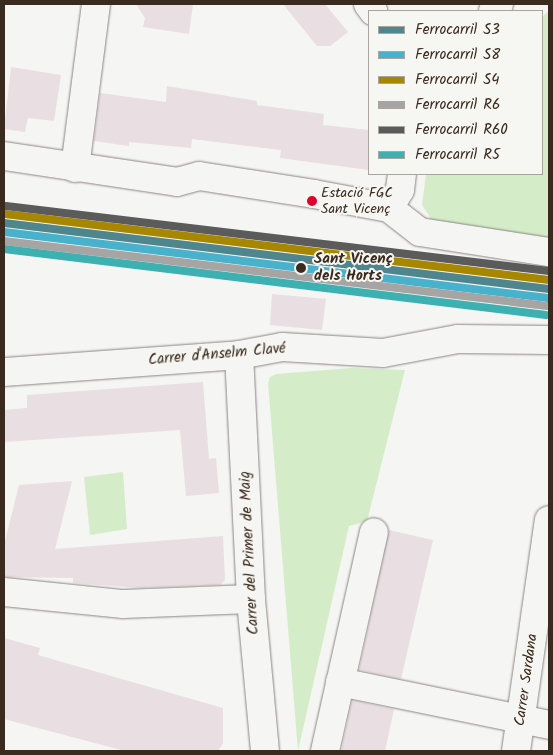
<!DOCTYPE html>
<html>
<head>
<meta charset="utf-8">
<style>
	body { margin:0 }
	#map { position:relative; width:553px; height:755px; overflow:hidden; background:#f5f5f3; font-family:Kalam,sans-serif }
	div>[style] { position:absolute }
	.green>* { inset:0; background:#d4edc8 }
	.building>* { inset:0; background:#e9dee1 }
	.roads { filter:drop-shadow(0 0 1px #8a8683) drop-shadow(0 0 1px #8a8683) }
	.street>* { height:28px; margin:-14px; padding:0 14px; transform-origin:14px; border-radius:14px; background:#f5f5f3 }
	.secondary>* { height:28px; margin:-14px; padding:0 14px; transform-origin:14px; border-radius:14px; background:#f5f5f3 }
	.rail-1>* { height:8px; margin:-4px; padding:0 4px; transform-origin:4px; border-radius:4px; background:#4f868e }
	.rail-2>* { height:8px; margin:-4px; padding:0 4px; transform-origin:4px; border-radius:4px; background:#48b1cb }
	.rail-3>* { height:8px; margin:-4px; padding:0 4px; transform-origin:4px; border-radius:4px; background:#a78600 }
	.rail-4>* { height:8px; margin:-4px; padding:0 4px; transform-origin:4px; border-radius:4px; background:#a7a5a4 }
	.rail-5>* { height:8px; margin:-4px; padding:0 4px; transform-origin:4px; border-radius:4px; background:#5b5b5b }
	.rail-6>* { height:8px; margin:-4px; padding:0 4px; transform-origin:4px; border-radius:4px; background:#3db0b2 }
	.dots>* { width:14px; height:14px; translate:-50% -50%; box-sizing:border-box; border:2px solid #f6f6f2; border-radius:50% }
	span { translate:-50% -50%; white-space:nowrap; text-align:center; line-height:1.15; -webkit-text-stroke:4px #f6f6f2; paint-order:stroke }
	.bus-label { font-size:14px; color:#3b2a1e }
	.left { translate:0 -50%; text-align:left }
	.stop-label { font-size:15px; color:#3b2a1e; font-weight:700 }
	.street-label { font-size:15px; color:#3b2a1e }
	.frame { position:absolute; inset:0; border:5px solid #3b2a1e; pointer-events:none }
	.legend { position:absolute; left:368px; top:10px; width:175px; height:165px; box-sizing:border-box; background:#f6f6f2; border:1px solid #aba49d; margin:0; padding:6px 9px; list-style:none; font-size:15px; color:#3b2a1e }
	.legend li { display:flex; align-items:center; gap:10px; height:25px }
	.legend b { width:25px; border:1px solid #aba49d }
</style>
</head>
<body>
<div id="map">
	<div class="green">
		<i style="clip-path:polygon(549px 11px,549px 240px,433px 222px,422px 205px,426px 174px,542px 174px,542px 17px)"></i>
		<i style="clip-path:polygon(351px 368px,405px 370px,367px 521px,349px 526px,298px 751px,268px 383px,270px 377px,276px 374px)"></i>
		<i style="clip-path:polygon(123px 472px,127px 529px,90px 535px,84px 477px)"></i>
	</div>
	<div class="building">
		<i style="clip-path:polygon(136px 4px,193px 4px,189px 34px,143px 27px,145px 18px)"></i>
		<i style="clip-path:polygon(283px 4px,325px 4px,348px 32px,330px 46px,317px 46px)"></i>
		<i style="clip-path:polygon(11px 67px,61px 75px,54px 121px,28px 118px,25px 132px,4px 129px)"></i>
		<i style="clip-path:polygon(167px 86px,257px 101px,257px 105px,324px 114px,323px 125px,369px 130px,369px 170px,280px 158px,281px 150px,192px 139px,191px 148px,129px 142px,129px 146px,94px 141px,100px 93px,166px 102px)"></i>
		<i style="clip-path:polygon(272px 294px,326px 299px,322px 330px,270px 325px)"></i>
		<i style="clip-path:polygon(203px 382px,209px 459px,216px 458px,219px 493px,186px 496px,180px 430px,4px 442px,4px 410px,27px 408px,27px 395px)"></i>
		<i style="clip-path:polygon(72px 481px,55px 549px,223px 536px,225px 580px,220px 585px,142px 588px,73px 583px,73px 578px,4px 577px,4px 545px,19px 485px)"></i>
		<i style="clip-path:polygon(389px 530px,433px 540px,401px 679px,359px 670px)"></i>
		<i style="clip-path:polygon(4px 638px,40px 648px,38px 655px,223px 708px,223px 743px,218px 751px,125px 751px,4px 719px)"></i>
		<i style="clip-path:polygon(352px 700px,394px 709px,385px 751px,341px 751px)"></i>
	</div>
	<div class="roads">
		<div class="street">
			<i style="left:368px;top:4px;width:9px;rotate:54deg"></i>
			<i style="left:493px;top:11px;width:9px;rotate:-49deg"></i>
			<i style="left:4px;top:156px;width:175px;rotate:8.5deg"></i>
			<i style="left:177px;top:182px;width:23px;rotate:-15deg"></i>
			<i style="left:199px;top:176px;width:116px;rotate:8.9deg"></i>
			<i style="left:314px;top:194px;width:76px;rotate:10.6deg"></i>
			<i style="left:389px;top:208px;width:39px;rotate:38deg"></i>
			<i style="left:420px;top:232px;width:131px;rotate:8.8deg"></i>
			<i style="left:75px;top:168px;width:165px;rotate:-82.7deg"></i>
			<i style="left:389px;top:208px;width:21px;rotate:-59deg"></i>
			<i style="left:400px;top:190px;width:16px;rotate:-83deg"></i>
			<i style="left:4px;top:372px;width:236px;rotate:-4.1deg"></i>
			<i style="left:4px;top:592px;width:120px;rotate:5.8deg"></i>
			<i style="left:123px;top:604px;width:128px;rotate:-2.2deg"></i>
			<i style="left:340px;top:682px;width:213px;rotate:11.6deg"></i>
			<i style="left:325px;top:751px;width:224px;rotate:-77.4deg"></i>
			<i style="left:516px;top:751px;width:233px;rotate:-81.9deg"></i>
		</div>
		<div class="secondary">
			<i style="left:265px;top:751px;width:153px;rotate:-95.3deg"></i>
			<i style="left:251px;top:599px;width:244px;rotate:-92.8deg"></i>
			<i style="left:239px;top:355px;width:44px;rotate:-10.5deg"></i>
			<i style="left:282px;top:347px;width:101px;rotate:3.4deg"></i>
			<i style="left:383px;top:353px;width:76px;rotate:-10.6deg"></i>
			<i style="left:458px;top:339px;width:91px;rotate:0.6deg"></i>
		</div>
	</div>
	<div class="rail-1">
		<i style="left:4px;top:223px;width:549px;rotate:6.9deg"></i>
	</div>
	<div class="rail-2">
		<i style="left:4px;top:232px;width:548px;rotate:6.92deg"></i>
	</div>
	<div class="rail-3">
		<i style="left:5px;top:214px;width:548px;rotate:6.92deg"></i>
	</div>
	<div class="rail-4">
		<i style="left:4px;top:241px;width:547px;rotate:6.83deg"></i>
	</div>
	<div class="rail-5">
		<i style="left:6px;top:206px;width:547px;rotate:6.83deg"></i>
	</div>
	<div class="rail-6">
		<i style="left:4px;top:249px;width:546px;rotate:6.94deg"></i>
	</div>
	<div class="dots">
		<i style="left:312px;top:201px;background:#e4002b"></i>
		<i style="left:301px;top:268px;background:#3b2a1e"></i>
	</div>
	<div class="bus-label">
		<span class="left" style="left:321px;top:201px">Estació FGC<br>Sant Vicenç</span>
	</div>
	<div class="stop-label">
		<span class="left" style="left:314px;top:268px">Sant Vicenç<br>dels Horts</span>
	</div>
	<div class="street-label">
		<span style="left:217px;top:355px;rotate:-5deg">Carrer d'Anselm Clavé</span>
		<span style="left:250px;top:553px;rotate:-93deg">Carrer del Primer de Maig</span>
		<span style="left:527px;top:680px;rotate:-82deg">Carrer Sardana</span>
	</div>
	<div class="frame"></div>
	<ul class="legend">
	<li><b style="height:6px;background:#4f868e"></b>Ferrocarril S3</li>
	<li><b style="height:6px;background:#48b1cb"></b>Ferrocarril S8</li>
	<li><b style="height:6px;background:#a78600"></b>Ferrocarril S4</li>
	<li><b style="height:6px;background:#a7a5a4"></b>Ferrocarril R6</li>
	<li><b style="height:6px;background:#5b5b5b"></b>Ferrocarril R60</li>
	<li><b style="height:6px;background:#3db0b2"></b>Ferrocarril R5</li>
	</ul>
</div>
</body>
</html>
